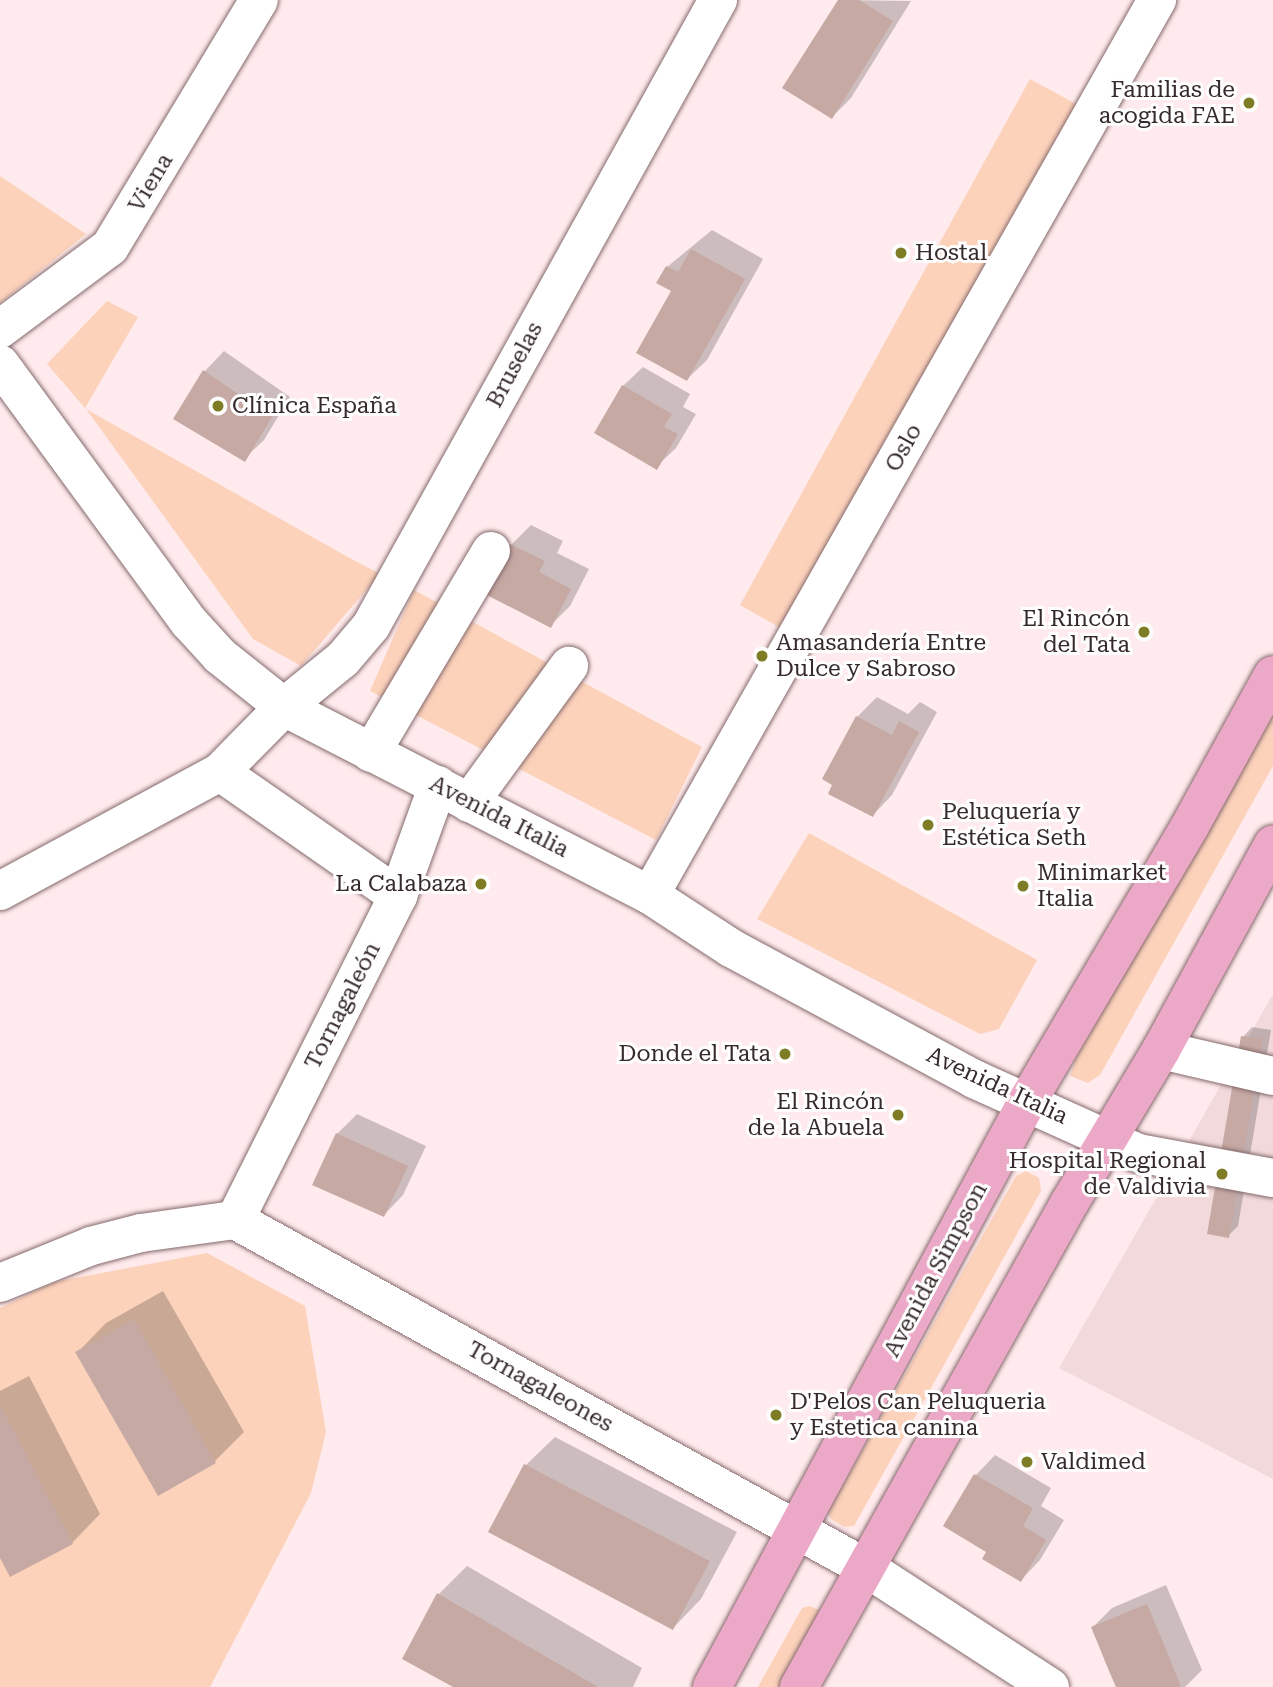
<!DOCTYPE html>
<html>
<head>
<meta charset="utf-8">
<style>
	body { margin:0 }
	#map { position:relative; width:1273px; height:1687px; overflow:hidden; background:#ffebed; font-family:"Roboto Serif",serif }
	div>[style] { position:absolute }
	.built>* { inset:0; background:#f2dadc }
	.green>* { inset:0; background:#fcd2bb }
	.shadow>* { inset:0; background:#0003 }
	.building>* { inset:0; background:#c6a9a3 }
	.roads { filter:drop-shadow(0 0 2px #856a6c) drop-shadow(0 0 2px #856a6c) }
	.minor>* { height:38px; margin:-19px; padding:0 19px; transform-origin:19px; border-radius:19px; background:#fff }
	.major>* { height:38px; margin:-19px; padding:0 19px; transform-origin:19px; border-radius:19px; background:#eca9c7 }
	.dots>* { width:19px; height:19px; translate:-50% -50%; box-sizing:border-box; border:4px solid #fefefe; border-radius:50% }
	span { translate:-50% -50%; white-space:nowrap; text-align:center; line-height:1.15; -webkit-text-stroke:6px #fefefe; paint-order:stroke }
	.poi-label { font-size:23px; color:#362a2b }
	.right { translate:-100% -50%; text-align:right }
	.left { translate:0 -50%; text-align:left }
	.street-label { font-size:23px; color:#362a2b }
</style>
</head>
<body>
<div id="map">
	<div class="built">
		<i style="clip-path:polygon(1273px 994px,1273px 1479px,1059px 1368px)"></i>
	</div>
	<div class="green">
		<i style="clip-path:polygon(1030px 79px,1089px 111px,791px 634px,740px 605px)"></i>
		<i style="clip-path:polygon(0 176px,86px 234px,0 303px)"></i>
		<i style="clip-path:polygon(107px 301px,138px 317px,85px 408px,47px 364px)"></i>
		<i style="clip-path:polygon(86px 409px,346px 556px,380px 574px,301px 666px,253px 639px)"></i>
		<i style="clip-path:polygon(414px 590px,702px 747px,656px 840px,370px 691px)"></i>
		<i style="clip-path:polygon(1273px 713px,1273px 766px,1100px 1075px,1088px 1083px,1070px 1076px,1076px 1058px)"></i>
		<i style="clip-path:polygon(809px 833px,1037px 960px,999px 1029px,980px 1034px,757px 919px)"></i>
		<i style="clip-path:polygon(1026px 1171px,1039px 1178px,1041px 1191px,854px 1526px,844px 1527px,831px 1519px,828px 1512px,1016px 1176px)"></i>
		<i style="clip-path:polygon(207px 1253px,305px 1306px,326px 1432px,311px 1493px,210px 1687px,0 1687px,0 1308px,54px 1282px)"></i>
		<i style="clip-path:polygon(810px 1606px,819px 1610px,820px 1620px,781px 1687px,758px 1687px,802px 1608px)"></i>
	</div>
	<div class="shadow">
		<i style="clip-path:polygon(840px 0,911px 1px,851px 98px,832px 117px)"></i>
		<i style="clip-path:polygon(712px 230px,763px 259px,707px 360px,687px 379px,667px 267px)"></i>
		<i style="clip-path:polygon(224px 351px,290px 397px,264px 440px,244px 459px,176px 418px,205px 371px)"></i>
		<i style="clip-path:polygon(643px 367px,690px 394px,683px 407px,696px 414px,676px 448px,656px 467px,623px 386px)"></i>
		<i style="clip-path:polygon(531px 525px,563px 541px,557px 553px,589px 569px,570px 606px,550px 626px,511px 545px)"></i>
		<i style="clip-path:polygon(877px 697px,908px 714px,920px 702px,937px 712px,892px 795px,873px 815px,857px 717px)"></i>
		<i style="clip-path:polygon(1252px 1027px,1271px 1030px,1238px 1226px,1228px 1236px,1243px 1037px)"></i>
		<i style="clip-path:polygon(357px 1114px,426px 1146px,403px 1195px,384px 1215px,337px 1134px)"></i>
		<i style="clip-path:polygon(163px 1291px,244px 1432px,215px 1461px,159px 1493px,78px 1352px,106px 1323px)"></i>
		<i style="clip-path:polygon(29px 1376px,100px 1514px,72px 1543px,0 1555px,0 1391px)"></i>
		<i style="clip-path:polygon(555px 1437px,737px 1532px,701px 1599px,673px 1628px,526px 1465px)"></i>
		<i style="clip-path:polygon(995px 1455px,1051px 1488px,1041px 1506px,1064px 1520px,1040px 1560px,1021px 1580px,989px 1551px,946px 1525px,976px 1475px)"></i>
		<i style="clip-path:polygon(467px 1566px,642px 1668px,633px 1687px,456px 1687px,439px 1594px)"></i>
		<i style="clip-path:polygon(1166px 1585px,1202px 1670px,1185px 1687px,1118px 1687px,1093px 1627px,1112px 1608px)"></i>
	</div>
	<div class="building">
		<i style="clip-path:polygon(838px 0,859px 0,893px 21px,832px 119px,782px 88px)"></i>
		<i style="clip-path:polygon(691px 249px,745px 279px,687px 381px,636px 353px,671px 291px,656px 283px,666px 266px,678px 272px)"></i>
		<i style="clip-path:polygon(203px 370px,272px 417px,245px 462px,173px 419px)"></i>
		<i style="clip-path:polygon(622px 385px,672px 414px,664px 427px,678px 434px,657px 470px,594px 433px)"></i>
		<i style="clip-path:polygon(510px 544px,545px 561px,539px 572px,571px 589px,551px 628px,483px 593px)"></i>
		<i style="clip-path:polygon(856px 716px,892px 735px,899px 721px,919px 732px,873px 817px,828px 794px,832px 785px,822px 779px)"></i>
		<i style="clip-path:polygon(1241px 1036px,1263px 1039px,1229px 1238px,1207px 1234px)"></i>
		<i style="clip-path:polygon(336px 1133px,408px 1166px,384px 1217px,312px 1185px)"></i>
		<i style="clip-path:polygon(134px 1319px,216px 1463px,158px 1496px,75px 1352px)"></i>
		<i style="clip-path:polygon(0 1404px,73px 1544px,10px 1577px,0 1558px)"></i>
		<i style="clip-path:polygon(524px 1464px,710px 1561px,673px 1630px,488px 1532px)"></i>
		<i style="clip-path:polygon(974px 1474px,1033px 1508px,1023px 1526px,1046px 1540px,1021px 1582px,982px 1559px,986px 1552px,943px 1526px)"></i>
		<i style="clip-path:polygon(437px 1593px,598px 1687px,453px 1687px,402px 1659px)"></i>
		<i style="clip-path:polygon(1147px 1604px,1165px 1647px,1181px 1687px,1116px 1687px,1109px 1671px,1091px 1627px)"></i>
	</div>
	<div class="roads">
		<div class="minor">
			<i style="left:0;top:329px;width:137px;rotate:-36.7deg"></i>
			<i style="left:110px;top:247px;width:288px;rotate:-58.9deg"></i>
			<i style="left:0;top:364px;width:320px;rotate:53.8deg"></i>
			<i style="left:189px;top:622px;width:46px;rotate:47.6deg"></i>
			<i style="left:220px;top:656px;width:82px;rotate:38.6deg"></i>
			<i style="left:284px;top:707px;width:411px;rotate:27.2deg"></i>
			<i style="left:650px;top:895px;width:97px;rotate:33.2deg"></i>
			<i style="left:731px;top:948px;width:276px;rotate:28.3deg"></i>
			<i style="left:974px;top:1079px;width:180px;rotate:24.3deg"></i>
			<i style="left:1138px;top:1153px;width:137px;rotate:10.5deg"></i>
			<i style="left:371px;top:753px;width:235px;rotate:-59.3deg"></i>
			<i style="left:220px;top:772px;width:217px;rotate:34.9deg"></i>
			<i style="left:469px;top:803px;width:170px;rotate:-53.9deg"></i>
			<i style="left:0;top:891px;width:250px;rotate:-28.4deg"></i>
			<i style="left:220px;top:772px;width:91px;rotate:-45.4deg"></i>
			<i style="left:284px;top:707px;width:76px;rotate:-39.1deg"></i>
			<i style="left:343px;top:659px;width:43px;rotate:-49.7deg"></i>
			<i style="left:371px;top:626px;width:716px;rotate:-61deg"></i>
			<i style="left:650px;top:895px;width:1029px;rotate:-60.47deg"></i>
			<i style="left:1161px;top:1050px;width:115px;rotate:13.1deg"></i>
			<i style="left:235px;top:1220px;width:363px;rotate:-63.3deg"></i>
			<i style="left:398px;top:896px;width:118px;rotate:-70.2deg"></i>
			<i style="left:0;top:1283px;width:98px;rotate:-22.1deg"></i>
			<i style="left:91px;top:1246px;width:52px;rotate:-14.6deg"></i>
			<i style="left:141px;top:1233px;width:95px;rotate:-7.9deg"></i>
			<i style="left:235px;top:1220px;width:723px;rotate:28.87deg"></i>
			<i style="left:868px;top:1569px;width:217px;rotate:33deg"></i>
		</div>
		<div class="major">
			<i style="left:712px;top:1687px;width:667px;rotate:-61.71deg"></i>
			<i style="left:1028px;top:1100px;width:318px;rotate:-59.4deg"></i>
			<i style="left:1190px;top:826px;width:172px;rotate:-61.2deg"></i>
			<i style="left:799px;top:1687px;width:556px;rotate:-60.81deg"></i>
			<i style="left:1070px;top:1202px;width:177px;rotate:-59.1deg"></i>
			<i style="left:1161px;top:1050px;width:234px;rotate:-61.4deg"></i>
		</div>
	</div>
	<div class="dots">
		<i style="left:1249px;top:103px;background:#7e7d25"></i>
		<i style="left:901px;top:253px;background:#7e7d25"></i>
		<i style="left:218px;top:406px;background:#7e7d25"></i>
		<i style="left:1144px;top:632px;background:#7e7d25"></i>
		<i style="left:762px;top:656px;background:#7e7d25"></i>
		<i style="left:928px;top:825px;background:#7e7d25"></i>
		<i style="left:481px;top:884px;background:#7e7d25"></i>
		<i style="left:1023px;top:886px;background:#7e7d25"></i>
		<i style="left:785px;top:1054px;background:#7e7d25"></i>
		<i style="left:898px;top:1115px;background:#7e7d25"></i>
		<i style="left:1222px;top:1174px;background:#7e7d25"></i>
		<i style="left:776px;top:1415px;background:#7e7d25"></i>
		<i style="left:1027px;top:1462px;background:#7e7d25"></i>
	</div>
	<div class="poi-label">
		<span class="right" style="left:1235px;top:103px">Familias de<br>acogida FAE</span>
		<span class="left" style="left:915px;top:253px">Hostal</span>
		<span class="left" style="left:232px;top:406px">Clínica España</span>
		<span class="right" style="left:1130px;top:632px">El Rincón<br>del Tata</span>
		<span class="left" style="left:776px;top:656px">Amasandería Entre<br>Dulce y Sabroso</span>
		<span class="left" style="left:942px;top:825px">Peluquería y<br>Estética Seth</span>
		<span class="left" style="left:1037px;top:886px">Minimarket<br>Italia</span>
		<span class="right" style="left:467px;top:884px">La Calabaza</span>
		<span class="right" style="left:771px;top:1054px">Donde el Tata</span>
		<span class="right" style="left:884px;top:1115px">El Rincón<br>de la Abuela</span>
		<span class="right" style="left:1206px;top:1174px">Hospital Regional<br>de Valdivia</span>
		<span class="left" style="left:790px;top:1415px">D'Pelos Can Peluqueria<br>y Estetica canina</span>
		<span class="left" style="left:1041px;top:1462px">Valdimed</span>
	</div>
	<div class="street-label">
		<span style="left:151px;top:183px;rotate:-59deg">Viena</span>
		<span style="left:515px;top:365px;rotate:-62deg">Bruselas</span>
		<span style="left:904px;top:448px;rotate:-61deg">Oslo</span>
		<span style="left:499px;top:817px;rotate:27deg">Avenida Italia</span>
		<span style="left:343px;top:1006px;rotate:-63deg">Tornagaleón</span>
		<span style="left:997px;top:1086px;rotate:25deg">Avenida Italia</span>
		<span style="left:936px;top:1270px;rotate:-62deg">Avenida Simpson</span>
		<span style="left:540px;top:1387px;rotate:29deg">Tornagaleones</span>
	</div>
</div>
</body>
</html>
